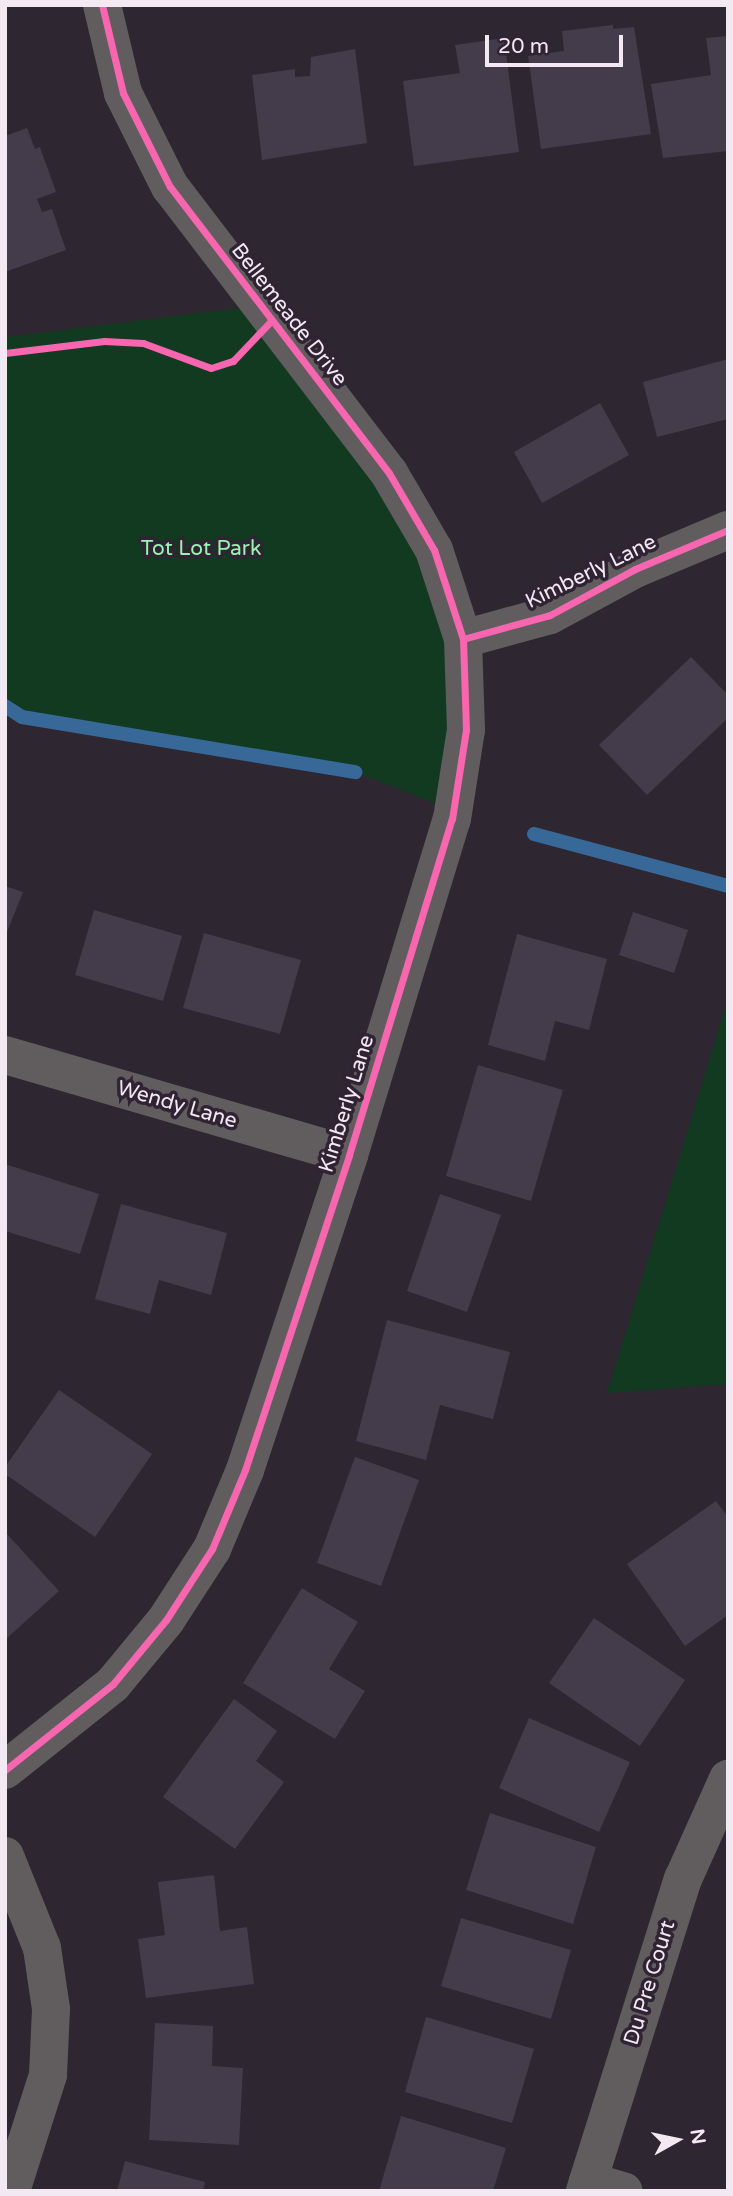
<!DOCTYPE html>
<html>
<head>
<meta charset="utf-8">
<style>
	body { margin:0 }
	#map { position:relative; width:733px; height:2196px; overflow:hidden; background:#2e2630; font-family:"Varela Round",sans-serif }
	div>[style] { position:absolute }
	.green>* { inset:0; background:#113a20 }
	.stream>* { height:14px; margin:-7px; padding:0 7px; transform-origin:7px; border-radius:7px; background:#386897 }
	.building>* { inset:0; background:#443c4b }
	.minor>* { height:38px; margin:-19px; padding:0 19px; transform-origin:19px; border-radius:19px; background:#615d5e }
	.tertiary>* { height:38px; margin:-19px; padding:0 19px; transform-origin:19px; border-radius:19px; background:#615d5e }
	.cycleway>* { height:7px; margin:-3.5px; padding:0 3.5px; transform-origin:3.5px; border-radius:3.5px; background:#f766af }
	span { translate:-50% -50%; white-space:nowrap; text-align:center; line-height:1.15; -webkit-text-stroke:7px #302333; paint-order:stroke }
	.street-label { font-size:21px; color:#f2e9f3 }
	.park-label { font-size:21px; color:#98f4b1 }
	.frame { position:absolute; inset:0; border:7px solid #f2e9f3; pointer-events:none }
	.north { position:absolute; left:642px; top:2105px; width:70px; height:70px; -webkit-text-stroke:5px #302333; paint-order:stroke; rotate:81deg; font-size:19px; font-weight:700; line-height:28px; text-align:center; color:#f2e9f3 }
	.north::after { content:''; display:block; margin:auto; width:24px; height:32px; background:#f2e9f3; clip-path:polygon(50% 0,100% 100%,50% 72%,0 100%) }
	.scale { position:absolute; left:485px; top:35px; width:138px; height:32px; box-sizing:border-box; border:4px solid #f2e9f3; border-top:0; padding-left:9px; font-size:21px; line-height:24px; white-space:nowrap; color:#f2e9f3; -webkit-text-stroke:5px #302333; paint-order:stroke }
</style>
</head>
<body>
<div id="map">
	<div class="green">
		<i style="clip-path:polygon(257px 306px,452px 595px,455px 811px,355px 772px,22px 717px,5px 706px,5px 337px)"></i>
		<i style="clip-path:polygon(728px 999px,728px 1384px,607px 1393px)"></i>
	</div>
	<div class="stream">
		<i style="left:5px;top:706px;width:20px;rotate:33deg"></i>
		<i style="left:22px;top:717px;width:338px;rotate:9.4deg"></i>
		<i style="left:534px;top:834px;width:201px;rotate:15deg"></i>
	</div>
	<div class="building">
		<i style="clip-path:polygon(613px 25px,613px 29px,634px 27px,651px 134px,541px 149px,528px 56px,564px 51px,562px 31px)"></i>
		<i style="clip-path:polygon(728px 36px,728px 151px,663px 158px,651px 84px,711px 75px,706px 38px)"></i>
		<i style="clip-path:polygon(504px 38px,519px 152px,414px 166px,403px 81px,460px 73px,455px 45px)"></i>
		<i style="clip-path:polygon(355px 49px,367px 143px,262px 160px,252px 75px,295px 69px,295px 77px,310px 76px,311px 57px)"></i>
		<i style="clip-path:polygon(27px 128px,35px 149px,40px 147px,56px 192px,37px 199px,42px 212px,52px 209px,66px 250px,5px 272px,5px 136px)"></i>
		<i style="clip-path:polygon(728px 359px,728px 419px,657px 437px,643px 382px)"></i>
		<i style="clip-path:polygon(600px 403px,629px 455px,542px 503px,514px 452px)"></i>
		<i style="clip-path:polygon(691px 657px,728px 695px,728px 718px,647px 795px,599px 745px)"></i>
		<i style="clip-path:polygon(5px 886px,23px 892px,5px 937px)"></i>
		<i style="clip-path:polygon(94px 910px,182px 936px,163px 1001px,75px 975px)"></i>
		<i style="clip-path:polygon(633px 912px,688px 930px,674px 973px,619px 955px)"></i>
		<i style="clip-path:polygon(204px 933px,301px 960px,280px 1034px,183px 1008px)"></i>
		<i style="clip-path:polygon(517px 934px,607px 959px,589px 1030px,555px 1021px,545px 1061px,488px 1045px)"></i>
		<i style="clip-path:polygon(478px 1065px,563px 1090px,531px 1201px,446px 1176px)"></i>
		<i style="clip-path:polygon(5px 1164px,99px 1194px,80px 1254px,5px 1231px)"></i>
		<i style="clip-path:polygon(440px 1194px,501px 1215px,467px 1312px,407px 1291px)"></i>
		<i style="clip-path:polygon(121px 1204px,227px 1233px,211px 1295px,159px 1280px,150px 1314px,95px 1299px)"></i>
		<i style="clip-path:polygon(387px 1320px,510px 1352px,493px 1419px,440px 1405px,426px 1460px,356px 1441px)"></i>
		<i style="clip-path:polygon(59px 1390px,152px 1454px,95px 1537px,5px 1474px,5px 1467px)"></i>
		<i style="clip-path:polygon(355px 1457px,419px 1480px,381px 1586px,317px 1563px)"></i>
		<i style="clip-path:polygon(716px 1501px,728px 1517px,728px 1615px,685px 1646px,627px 1564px)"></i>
		<i style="clip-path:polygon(7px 1534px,59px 1591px,5px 1640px,5px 1536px)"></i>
		<i style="clip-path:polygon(302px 1588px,358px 1622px,329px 1669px,365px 1691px,335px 1739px,243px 1683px)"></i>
		<i style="clip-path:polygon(594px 1618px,685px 1680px,640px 1746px,549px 1683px)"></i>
		<i style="clip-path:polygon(234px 1699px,277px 1731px,256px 1761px,284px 1782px,235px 1849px,163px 1797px)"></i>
		<i style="clip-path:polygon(529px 1718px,630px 1762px,599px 1832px,499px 1788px)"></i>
		<i style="clip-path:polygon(490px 1813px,596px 1847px,573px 1924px,466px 1890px)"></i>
		<i style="clip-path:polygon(214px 1875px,220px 1931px,247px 1927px,254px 1984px,146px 1998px,138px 1939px,165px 1935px,158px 1882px)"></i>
		<i style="clip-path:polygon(461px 1918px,571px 1950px,551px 2019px,441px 1986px)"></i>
		<i style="clip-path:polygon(426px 2017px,534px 2049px,512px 2123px,405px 2092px)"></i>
		<i style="clip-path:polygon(155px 2023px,213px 2026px,212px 2066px,243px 2068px,239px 2145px,149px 2140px)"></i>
		<i style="clip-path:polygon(401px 2116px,506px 2148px,493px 2191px,379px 2191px)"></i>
		<i style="clip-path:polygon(125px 2161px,205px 2182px,203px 2191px,117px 2191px)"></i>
	</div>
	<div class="minor">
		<i style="left:463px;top:639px;width:90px;rotate:-15.4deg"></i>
		<i style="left:550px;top:615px;width:97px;rotate:-28.4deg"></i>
		<i style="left:635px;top:569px;width:101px;rotate:-22.8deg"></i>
		<i style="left:5px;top:1055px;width:358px;rotate:16.2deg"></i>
		<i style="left:5px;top:1856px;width:99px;rotate:68.1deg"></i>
		<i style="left:42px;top:1948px;width:62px;rotate:81.6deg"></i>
		<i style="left:51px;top:2009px;width:66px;rotate:92.6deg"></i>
		<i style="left:48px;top:2075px;width:122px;rotate:107.7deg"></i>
		<i style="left:588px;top:2181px;width:37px;rotate:16deg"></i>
		<i style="left:585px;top:2191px;width:327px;rotate:-72.6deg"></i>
		<i style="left:683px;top:1879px;width:110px;rotate:-65.8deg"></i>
	</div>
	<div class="tertiary">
		<i style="left:5px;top:1770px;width:138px;rotate:-38.5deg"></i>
		<i style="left:113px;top:1684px;width:83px;rotate:-50.4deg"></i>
		<i style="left:166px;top:1620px;width:85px;rotate:-57.1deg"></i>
		<i style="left:212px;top:1549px;width:86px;rotate:-67.3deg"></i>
		<i style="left:245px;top:1470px;width:332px;rotate:-71.7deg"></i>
		<i style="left:349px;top:1155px;width:351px;rotate:-73deg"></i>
		<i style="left:452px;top:819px;width:90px;rotate:-81.1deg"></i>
		<i style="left:466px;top:730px;width:91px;rotate:-91.9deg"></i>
		<i style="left:463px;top:639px;width:94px;rotate:-108deg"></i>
		<i style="left:434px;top:550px;width:89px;rotate:-120.3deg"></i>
		<i style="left:389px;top:473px;width:360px;rotate:-127.4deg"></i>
		<i style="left:170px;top:187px;width:105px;rotate:-116.6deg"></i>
		<i style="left:123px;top:93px;width:90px;rotate:-103.4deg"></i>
	</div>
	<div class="cycleway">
		<i style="left:5px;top:353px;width:100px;rotate:-6.9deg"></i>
		<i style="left:104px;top:341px;width:39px;rotate:3deg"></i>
		<i style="left:143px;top:343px;width:72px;rotate:20.2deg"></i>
		<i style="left:211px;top:368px;width:23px;rotate:-18deg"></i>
		<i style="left:233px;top:361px;width:54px;rotate:-46.5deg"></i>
		<i style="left:463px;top:639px;width:90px;rotate:-15.4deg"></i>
		<i style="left:550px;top:615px;width:97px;rotate:-28.4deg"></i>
		<i style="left:635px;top:569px;width:101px;rotate:-22.8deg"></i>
		<i style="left:5px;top:1770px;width:138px;rotate:-38.5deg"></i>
		<i style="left:113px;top:1684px;width:83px;rotate:-50.4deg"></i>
		<i style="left:166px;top:1620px;width:85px;rotate:-57.1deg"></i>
		<i style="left:212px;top:1549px;width:86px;rotate:-67.3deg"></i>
		<i style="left:245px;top:1470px;width:332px;rotate:-71.7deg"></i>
		<i style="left:349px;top:1155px;width:351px;rotate:-73deg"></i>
		<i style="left:452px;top:819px;width:90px;rotate:-81.1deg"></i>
		<i style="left:466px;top:730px;width:91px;rotate:-91.9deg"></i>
		<i style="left:463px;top:639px;width:94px;rotate:-108deg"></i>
		<i style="left:434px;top:550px;width:89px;rotate:-120.3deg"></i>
		<i style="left:389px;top:473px;width:360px;rotate:-127.4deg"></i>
		<i style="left:170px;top:187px;width:105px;rotate:-116.6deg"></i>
		<i style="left:123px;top:93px;width:90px;rotate:-103.4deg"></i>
	</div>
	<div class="street-label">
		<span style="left:289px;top:315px;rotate:52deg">Bellemeade Drive</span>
		<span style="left:591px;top:572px;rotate:-26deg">Kimberly Lane</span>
		<span style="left:347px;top:1104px;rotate:-73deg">Kimberly Lane</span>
		<span style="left:177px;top:1105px;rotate:16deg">Wendy Lane</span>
		<span style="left:650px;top:1983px;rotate:-73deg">Du Pre Court</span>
	</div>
	<div class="park-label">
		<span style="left:201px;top:549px">Tot Lot Park</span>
	</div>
	<div class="frame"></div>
	<div class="north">N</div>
	<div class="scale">20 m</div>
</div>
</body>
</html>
